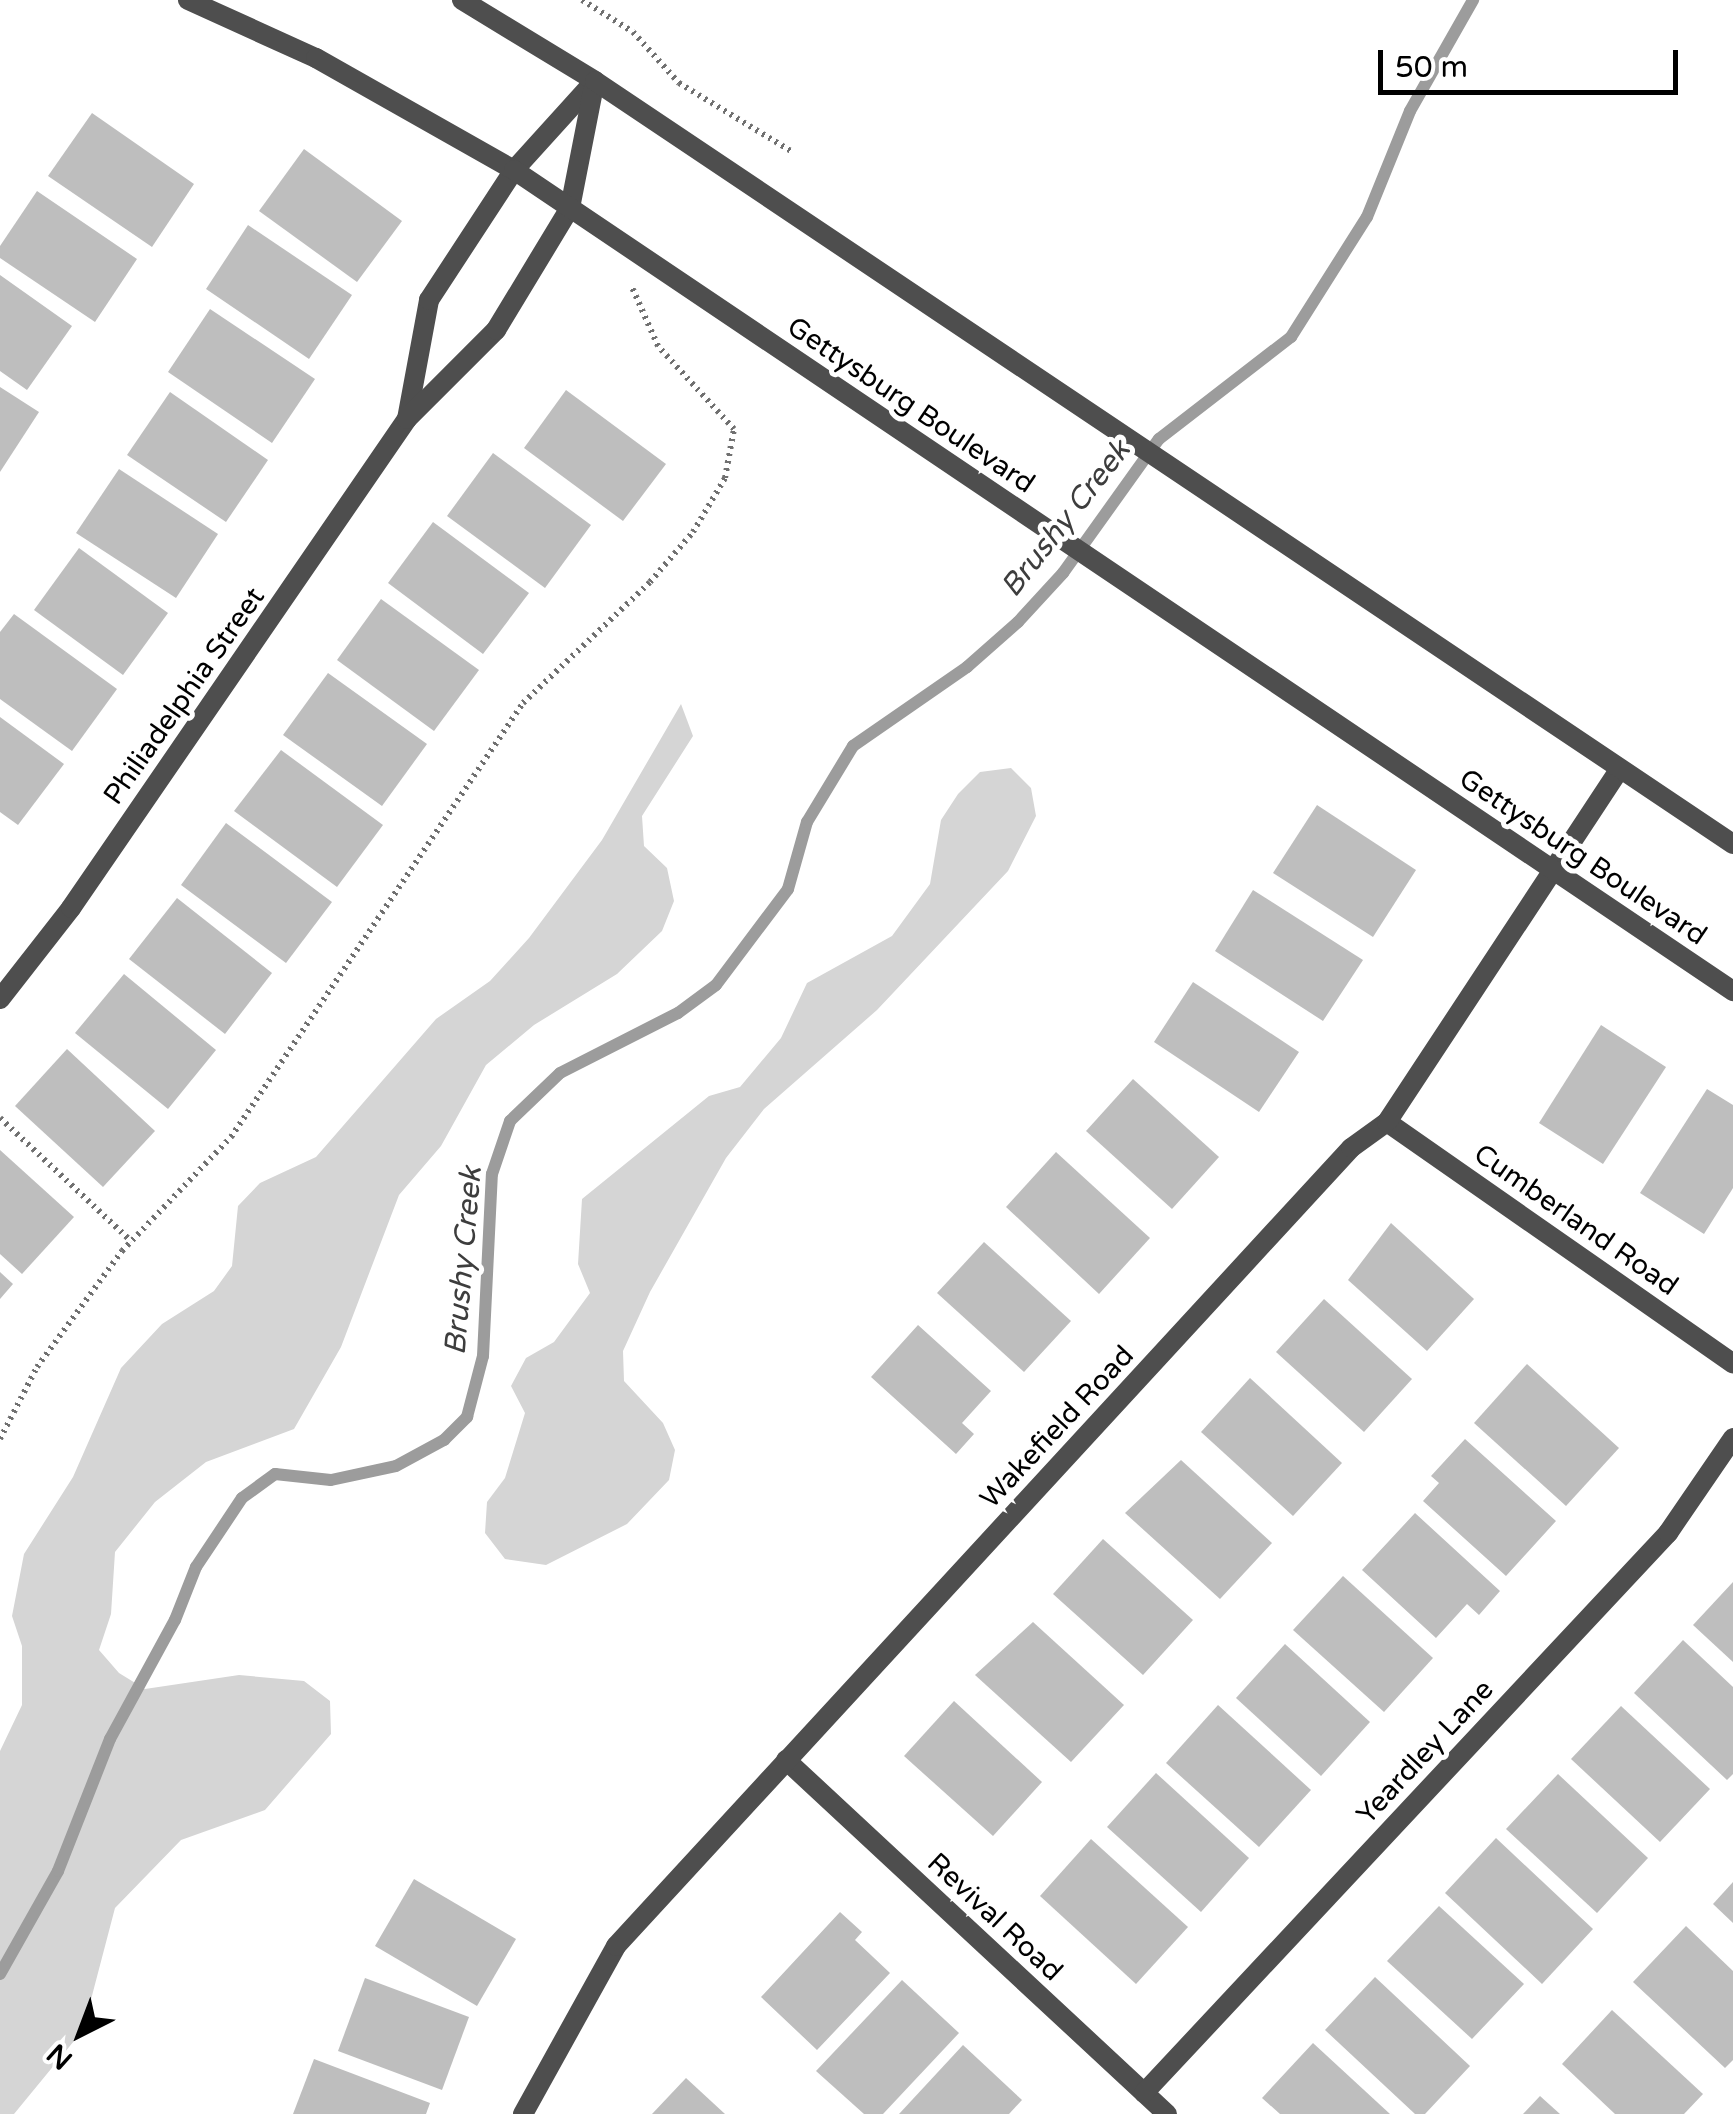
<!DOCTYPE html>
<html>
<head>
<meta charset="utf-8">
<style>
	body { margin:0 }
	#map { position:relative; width:1733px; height:2114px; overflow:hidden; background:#fff; font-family:"Varela Round",sans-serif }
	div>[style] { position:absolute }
	.green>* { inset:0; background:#d5d5d5 }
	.stream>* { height:12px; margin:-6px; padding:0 6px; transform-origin:6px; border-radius:6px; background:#9c9c9c }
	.building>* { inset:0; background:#bebebe }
	.path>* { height:6px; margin-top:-3px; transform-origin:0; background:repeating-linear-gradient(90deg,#707070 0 2.5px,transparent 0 7.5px) }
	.minor>* { height:20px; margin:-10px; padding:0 10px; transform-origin:10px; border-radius:10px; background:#4e4e4e }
	.tertiary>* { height:20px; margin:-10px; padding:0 10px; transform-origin:10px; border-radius:10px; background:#4e4e4e }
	span { translate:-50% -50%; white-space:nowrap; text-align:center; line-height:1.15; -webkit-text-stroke:10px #fff; paint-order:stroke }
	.street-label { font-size:28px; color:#000 }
	.water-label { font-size:30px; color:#3d3d3d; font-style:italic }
	.north { position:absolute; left:30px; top:1984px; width:100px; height:100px; -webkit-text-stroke:8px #fff; paint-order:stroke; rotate:222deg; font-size:28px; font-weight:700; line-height:40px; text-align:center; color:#000 }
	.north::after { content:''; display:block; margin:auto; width:35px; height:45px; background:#000; clip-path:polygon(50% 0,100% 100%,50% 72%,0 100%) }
	.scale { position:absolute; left:1378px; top:50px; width:300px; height:45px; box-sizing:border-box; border:5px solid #000; border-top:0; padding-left:12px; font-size:30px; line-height:35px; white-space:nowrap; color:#000; -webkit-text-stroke:8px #fff; paint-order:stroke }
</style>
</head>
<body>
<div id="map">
	<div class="green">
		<i style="clip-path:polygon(681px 704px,693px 736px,642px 816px,644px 846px,667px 868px,674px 901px,662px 931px,617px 974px,534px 1025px,486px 1065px,441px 1146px,399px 1195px,341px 1347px,294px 1429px,206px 1462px,155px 1502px,115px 1552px,111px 1614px,99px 1650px,119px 1673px,145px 1689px,239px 1675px,304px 1681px,330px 1701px,331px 1734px,265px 1810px,181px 1840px,115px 1908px,83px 2030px,14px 2114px,0 2114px,0 1751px,22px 1705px,22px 1646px,12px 1616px,24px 1554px,73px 1477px,121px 1368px,162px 1324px,214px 1291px,232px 1266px,238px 1206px,260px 1183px,316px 1157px,436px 1019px,490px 981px,529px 938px,602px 840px)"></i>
		<i style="clip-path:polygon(1011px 768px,1031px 788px,1036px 816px,1008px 871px,877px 1010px,764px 1109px,726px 1158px,650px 1292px,623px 1351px,624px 1381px,663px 1423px,675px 1450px,669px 1480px,627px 1524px,546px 1565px,505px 1559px,485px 1533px,487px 1502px,505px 1478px,525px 1413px,511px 1386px,526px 1358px,554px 1342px,590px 1293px,578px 1264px,582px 1199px,709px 1096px,740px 1087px,781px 1038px,807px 983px,892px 936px,930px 884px,941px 820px,958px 794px,980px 772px)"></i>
	</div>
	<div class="stream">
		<i style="left:0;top:1974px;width:118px;rotate:-60.6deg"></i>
		<i style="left:58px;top:1871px;width:142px;rotate:-68.5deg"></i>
		<i style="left:110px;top:1739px;width:136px;rotate:-61.4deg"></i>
		<i style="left:175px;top:1620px;width:57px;rotate:-68.4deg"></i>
		<i style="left:196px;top:1567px;width:83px;rotate:-56.3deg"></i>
		<i style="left:242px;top:1498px;width:41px;rotate:-36deg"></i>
		<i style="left:275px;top:1474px;width:56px;rotate:6.1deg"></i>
		<i style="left:331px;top:1480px;width:66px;rotate:-12.2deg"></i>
		<i style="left:396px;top:1466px;width:55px;rotate:-28.4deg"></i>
		<i style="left:444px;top:1440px;width:33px;rotate:-45deg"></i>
		<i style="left:467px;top:1417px;width:63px;rotate:-75.3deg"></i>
		<i style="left:483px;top:1356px;width:182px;rotate:-87.2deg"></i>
		<i style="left:492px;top:1174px;width:56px;rotate:-71.2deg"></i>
		<i style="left:510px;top:1121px;width:69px;rotate:-43.8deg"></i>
		<i style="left:560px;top:1073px;width:132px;rotate:-27deg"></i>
		<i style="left:678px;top:1013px;width:47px;rotate:-36.4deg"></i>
		<i style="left:716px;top:985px;width:120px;rotate:-53.1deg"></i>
		<i style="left:788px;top:889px;width:70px;rotate:-74.2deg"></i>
		<i style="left:807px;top:822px;width:89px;rotate:-58.8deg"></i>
		<i style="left:853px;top:746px;width:139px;rotate:-34.7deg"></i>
		<i style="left:967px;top:667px;width:68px;rotate:-41.4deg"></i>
		<i style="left:1018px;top:622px;width:67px;rotate:-47.4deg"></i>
		<i style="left:1063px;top:573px;width:165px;rotate:-54.4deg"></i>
		<i style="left:1159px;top:439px;width:167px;rotate:-37.7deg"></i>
		<i style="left:1291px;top:337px;width:142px;rotate:-57.7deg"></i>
		<i style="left:1367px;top:217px;width:114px;rotate:-67.9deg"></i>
		<i style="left:1410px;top:111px;width:128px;rotate:-60.4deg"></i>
	</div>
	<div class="building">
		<i style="clip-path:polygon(92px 113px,194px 184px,152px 247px,48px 176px)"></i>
		<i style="clip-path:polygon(304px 149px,402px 221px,357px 282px,259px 211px)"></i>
		<i style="clip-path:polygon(37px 191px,137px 259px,95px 322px,0 258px,0 246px)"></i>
		<i style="clip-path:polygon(248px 225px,352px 295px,309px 359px,206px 289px)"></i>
		<i style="clip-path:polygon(0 275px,72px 326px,27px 390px,0 371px)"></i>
		<i style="clip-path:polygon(210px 309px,315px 379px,272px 443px,168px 372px)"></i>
		<i style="clip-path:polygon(0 387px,39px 412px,0 472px)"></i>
		<i style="clip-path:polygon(566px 390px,666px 464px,623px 521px,524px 448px)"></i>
		<i style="clip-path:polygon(170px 392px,268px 460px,226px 522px,127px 455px)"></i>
		<i style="clip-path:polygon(493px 453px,591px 525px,545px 588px,447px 516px)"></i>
		<i style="clip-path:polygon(119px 469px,218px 534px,176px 598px,76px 533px)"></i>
		<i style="clip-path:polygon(433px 522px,529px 593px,483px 654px,388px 583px)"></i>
		<i style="clip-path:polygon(79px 548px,168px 613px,123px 675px,34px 610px)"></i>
		<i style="clip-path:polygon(381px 599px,479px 670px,434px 731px,337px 660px)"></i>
		<i style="clip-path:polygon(14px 614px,117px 689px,72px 751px,0 699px,0 632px)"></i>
		<i style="clip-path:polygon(328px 673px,427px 744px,382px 806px,283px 735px)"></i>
		<i style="clip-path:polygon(0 717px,64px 764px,18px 825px,0 812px)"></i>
		<i style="clip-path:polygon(281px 750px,383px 825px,337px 887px,234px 811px)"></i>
		<i style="clip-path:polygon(1317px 805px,1416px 870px,1373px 937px,1273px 873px)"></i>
		<i style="clip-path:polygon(226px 823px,332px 902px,286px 963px,181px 885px)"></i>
		<i style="clip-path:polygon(1253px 890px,1363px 960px,1323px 1021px,1215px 951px)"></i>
		<i style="clip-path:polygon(177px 898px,272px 973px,225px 1034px,129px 959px)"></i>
		<i style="clip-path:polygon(124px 974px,216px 1050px,168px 1109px,75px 1033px)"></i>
		<i style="clip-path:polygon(1193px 982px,1299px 1052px,1259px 1112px,1154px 1042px)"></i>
		<i style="clip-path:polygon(1601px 1025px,1666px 1067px,1603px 1164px,1539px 1123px)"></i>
		<i style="clip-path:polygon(67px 1049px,155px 1131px,103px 1187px,15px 1106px)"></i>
		<i style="clip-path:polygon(1133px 1079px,1219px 1157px,1172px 1209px,1086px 1131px)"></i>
		<i style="clip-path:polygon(1707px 1089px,1733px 1105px,1733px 1188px,1704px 1234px,1640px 1193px)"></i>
		<i style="clip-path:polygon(0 1150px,74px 1217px,22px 1274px,0 1254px)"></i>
		<i style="clip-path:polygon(1056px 1152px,1150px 1238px,1099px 1294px,1006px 1207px)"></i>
		<i style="clip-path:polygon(1391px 1223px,1474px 1299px,1427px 1351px,1348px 1280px)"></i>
		<i style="clip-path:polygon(984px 1242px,1071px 1321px,1024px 1372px,937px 1293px)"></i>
		<i style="clip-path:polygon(0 1272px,13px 1284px,0 1299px)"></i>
		<i style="clip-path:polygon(1324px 1299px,1412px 1379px,1364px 1432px,1276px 1352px)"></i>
		<i style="clip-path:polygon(918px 1325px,991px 1391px,962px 1423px,974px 1434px,956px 1454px,871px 1377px)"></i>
		<i style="clip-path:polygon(1527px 1364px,1619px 1448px,1566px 1506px,1474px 1423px)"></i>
		<i style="clip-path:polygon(1250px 1378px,1342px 1463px,1293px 1516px,1201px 1432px)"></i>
		<i style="clip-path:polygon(1465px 1439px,1556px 1521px,1506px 1576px,1423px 1501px,1439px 1483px,1431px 1476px)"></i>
		<i style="clip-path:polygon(1181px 1460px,1272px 1543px,1220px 1599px,1125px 1513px)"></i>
		<i style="clip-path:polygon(1415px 1513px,1500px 1591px,1479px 1615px,1467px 1604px,1436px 1638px,1362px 1570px)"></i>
		<i style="clip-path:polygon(1103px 1539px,1193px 1620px,1143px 1675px,1053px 1594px)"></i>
		<i style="clip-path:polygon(1343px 1576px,1433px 1658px,1384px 1712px,1293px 1630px)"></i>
		<i style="clip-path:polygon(1733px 1582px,1733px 1662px,1693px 1625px)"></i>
		<i style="clip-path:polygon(1033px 1622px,1124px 1705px,1071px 1762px,975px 1675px)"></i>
		<i style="clip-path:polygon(1683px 1640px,1733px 1687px,1733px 1774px,1727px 1780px,1634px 1693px)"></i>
		<i style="clip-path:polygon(1285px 1644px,1370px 1722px,1321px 1776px,1236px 1698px)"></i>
		<i style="clip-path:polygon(954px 1701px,1042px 1782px,993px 1836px,904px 1756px)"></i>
		<i style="clip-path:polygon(1218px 1705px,1311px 1790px,1259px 1847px,1166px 1763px)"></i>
		<i style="clip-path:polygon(1621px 1706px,1710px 1789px,1660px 1842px,1571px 1759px)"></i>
		<i style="clip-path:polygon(1156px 1773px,1249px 1858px,1201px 1912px,1107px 1827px)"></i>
		<i style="clip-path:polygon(1558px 1774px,1648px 1858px,1597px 1913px,1506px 1829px)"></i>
		<i style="clip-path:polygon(1496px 1838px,1593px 1929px,1542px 1984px,1445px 1893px)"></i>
		<i style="clip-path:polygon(1091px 1839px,1188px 1927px,1136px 1984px,1040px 1896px)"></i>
		<i style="clip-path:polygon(414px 1879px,516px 1939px,477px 2006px,375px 1946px)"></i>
		<i style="clip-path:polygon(1733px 1882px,1733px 1923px,1713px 1904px)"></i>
		<i style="clip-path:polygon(1439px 1906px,1524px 1984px,1472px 2039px,1387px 1961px)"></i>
		<i style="clip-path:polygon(840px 1912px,862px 1932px,855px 1940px,890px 1973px,817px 2050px,761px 1997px)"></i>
		<i style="clip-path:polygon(1686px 1926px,1733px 1971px,1733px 2060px,1725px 2068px,1633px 1982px)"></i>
		<i style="clip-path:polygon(1375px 1977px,1470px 2066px,1425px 2114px,1415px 2114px,1325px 2030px)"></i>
		<i style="clip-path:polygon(365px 1978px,469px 2017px,442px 2090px,338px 2051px)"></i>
		<i style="clip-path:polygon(902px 1980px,959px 2033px,883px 2114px,864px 2114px,816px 2071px)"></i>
		<i style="clip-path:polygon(1612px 2010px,1703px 2094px,1684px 2114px,1615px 2114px,1562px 2064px)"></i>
		<i style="clip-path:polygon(1313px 2043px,1390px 2114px,1280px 2114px,1262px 2098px)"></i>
		<i style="clip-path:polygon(963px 2045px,1022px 2100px,1009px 2114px,899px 2114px)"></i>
		<i style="clip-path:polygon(314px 2059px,430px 2103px,426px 2114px,293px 2114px)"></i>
		<i style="clip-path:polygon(686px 2078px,725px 2114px,652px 2114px)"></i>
		<i style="clip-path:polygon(1540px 2096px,1560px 2114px,1523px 2114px)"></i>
	</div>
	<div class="path">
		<i style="left:582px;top:0;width:60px;rotate:32.1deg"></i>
		<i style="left:633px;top:32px;width:69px;rotate:48deg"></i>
		<i style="left:679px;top:83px;width:131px;rotate:31.3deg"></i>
		<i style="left:0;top:1118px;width:180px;rotate:43.2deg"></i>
		<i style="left:0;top:1439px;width:81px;rotate:-62.8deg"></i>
		<i style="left:37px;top:1367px;width:144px;rotate:-53.8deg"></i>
		<i style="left:122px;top:1251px;width:158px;rotate:-46.3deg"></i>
		<i style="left:231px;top:1137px;width:523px;rotate:-56.07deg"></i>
		<i style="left:523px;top:703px;width:175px;rotate:-43.6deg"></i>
		<i style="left:650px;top:582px;width:66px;rotate:-49.3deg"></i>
		<i style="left:693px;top:532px;width:63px;rotate:-59.3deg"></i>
		<i style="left:725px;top:478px;width:50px;rotate:-79.6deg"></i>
		<i style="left:734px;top:429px;width:113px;rotate:-132.5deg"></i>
		<i style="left:658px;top:346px;width:67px;rotate:-113.9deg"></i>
	</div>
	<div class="minor">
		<i style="left:407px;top:419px;width:121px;rotate:-79.5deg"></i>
		<i style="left:429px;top:300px;width:155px;rotate:-56.8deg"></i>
		<i style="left:514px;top:170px;width:116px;rotate:-47.8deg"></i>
		<i style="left:0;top:999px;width:115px;rotate:-52deg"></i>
		<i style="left:71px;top:908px;width:593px;rotate:-55.51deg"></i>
		<i style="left:407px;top:419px;width:126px;rotate:-45deg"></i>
		<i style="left:496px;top:330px;width:143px;rotate:-58.8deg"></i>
		<i style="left:570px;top:208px;width:129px;rotate:-78.9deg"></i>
		<i style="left:1387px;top:1122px;width:422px;rotate:34.9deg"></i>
		<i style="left:786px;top:1760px;width:520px;rotate:42.9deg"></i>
		<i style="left:1144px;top:2093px;width:767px;rotate:-46.9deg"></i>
		<i style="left:1668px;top:1533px;width:115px;rotate:-55.6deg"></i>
		<i style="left:523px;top:2114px;width:192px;rotate:-61deg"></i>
		<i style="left:616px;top:1946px;width:1085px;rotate:-47.35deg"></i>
		<i style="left:1351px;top:1148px;width:44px;rotate:-35.8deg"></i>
		<i style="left:1387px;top:1122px;width:423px;rotate:-56.6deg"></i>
	</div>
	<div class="tertiary">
		<i style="left:188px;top:0;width:141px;rotate:24.4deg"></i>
		<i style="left:316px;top:58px;width:227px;rotate:29.5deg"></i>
		<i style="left:514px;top:170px;width:1470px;rotate:33.96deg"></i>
		<i style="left:462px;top:0;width:156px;rotate:31.3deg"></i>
		<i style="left:595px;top:81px;width:1370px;rotate:33.84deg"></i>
	</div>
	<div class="street-label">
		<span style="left:911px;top:405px;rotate:34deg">Gettysburg Boulevard</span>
		<span style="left:184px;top:696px;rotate:-55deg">Philiadelphia Street</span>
		<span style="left:1583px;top:857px;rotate:34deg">Gettysburg Boulevard</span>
		<span style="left:1576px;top:1220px;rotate:35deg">Cumberland Road</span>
		<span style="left:1057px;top:1427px;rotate:-47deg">Wakefield Road</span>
		<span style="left:1425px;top:1752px;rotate:-47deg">Yeardley Lane</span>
		<span style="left:995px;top:1917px;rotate:43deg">Revival Road</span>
	</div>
	<div class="water-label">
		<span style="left:1066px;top:519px;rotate:-52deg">Brushy Creek</span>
		<span style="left:464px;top:1261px;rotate:-85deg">Brushy Creek</span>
	</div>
	<div class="north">N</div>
	<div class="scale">50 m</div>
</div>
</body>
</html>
